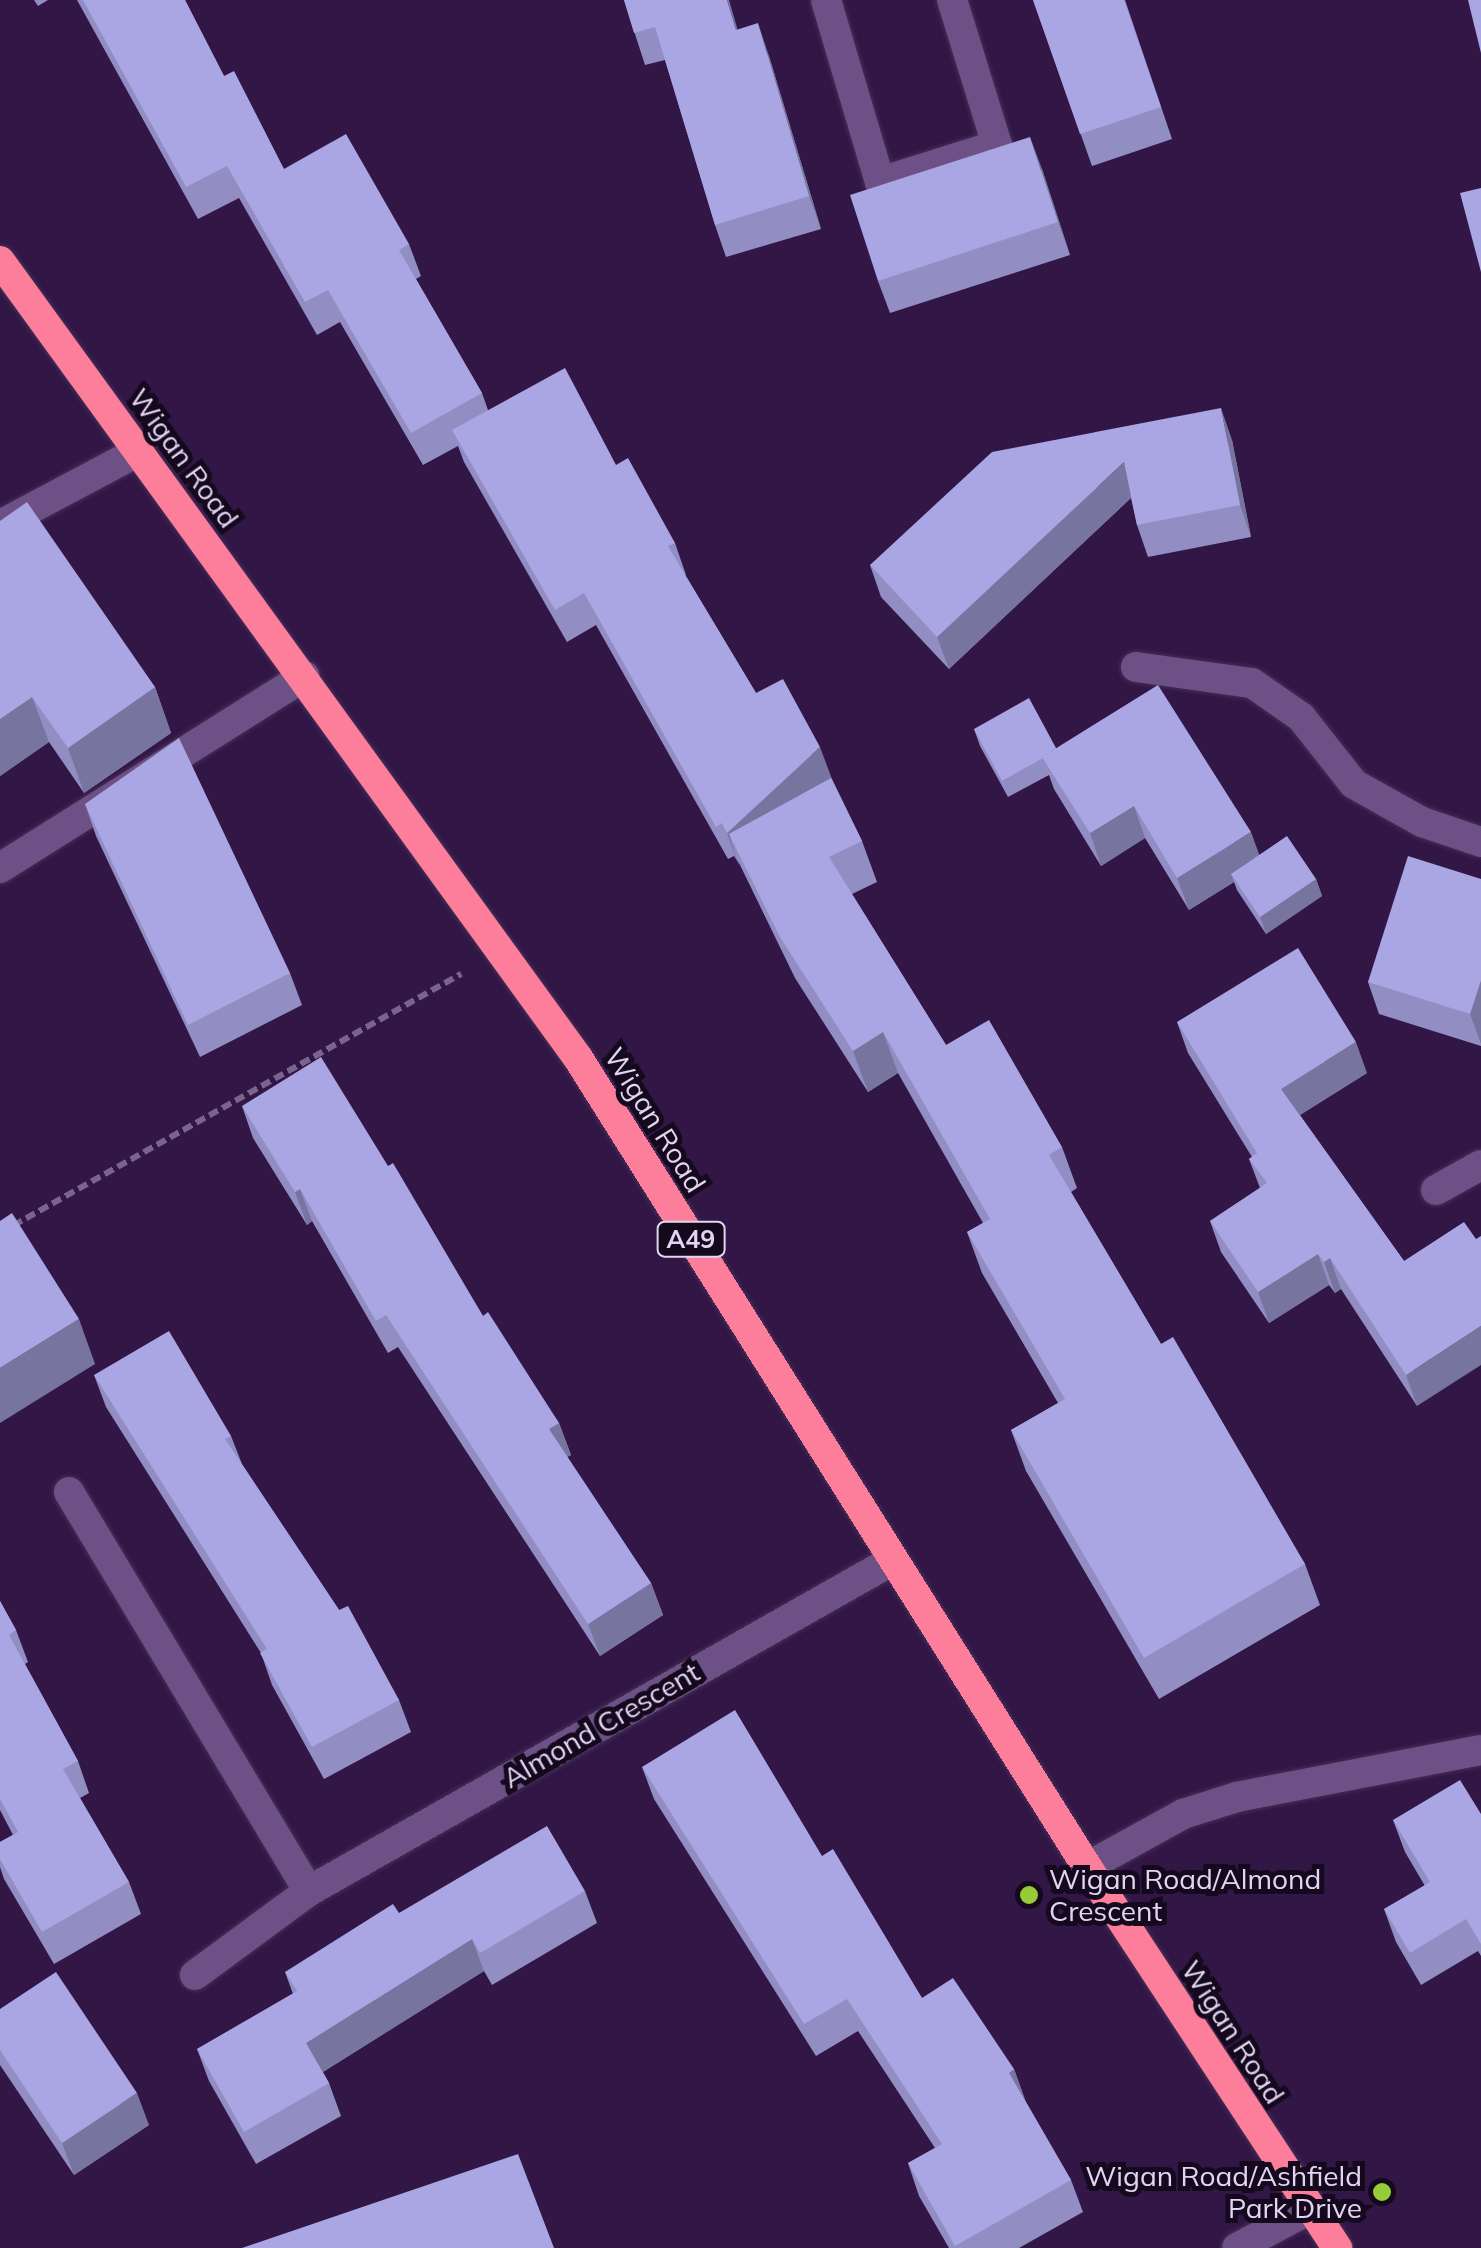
<!DOCTYPE html>
<html>
<head>
<meta charset="utf-8">
<style>
	body { margin:0 }
	#map { position:relative; width:1481px; height:2248px; overflow:hidden; background:#311646; font-family:Mulish,sans-serif }
	div>[style] { position:absolute }
	.path>* { height:6px; margin-top:-3px; transform-origin:0; background:repeating-linear-gradient(90deg,#7a648d 0 10px,transparent 0 15px) }
	.roads { filter:drop-shadow(0 0 2px #452f57) drop-shadow(0 0 2px #452f57) }
	.minor>* { height:30px; margin:-15px; padding:0 15px; transform-origin:15px; border-radius:15px; background:#6d5186 }
	.highway>* { height:30px; margin:-15px; padding:0 15px; transform-origin:15px; border-radius:15px; background:#fd7e9a }
	.wall>* { inset:0; background:#928ec3 }
	.shaded-wall>* { inset:0; background:#77749f }
	.building>* { inset:0; background:#aaa5e3 }
	.dots>* { width:28px; height:28px; translate:-50% -50%; box-sizing:border-box; border:5px solid #14091d; border-radius:50% }
	span { translate:-50% -50%; white-space:nowrap; text-align:center; line-height:1.15; -webkit-text-stroke:10px #14091d; paint-order:stroke }
	.shield-label span { padding:2px 8px; background:#14091d; border:2px solid; border-radius:8px; -webkit-text-stroke-width:0 }
	.shield-label { font-size:25px; color:#e3d4f2; font-weight:700 }
	.street-label { font-size:28px; color:#e3d4f2 }
	.poi-label { font-size:28px; color:#e3d4f2 }
	.left { translate:0 -50%; text-align:left }
	.right { translate:-100% -50%; text-align:right }
</style>
</head>
<body>
<div id="map">
	<div class="path">
		<i style="left:0;top:1233px;width:529px;rotate:-29.33deg"></i>
	</div>
	<div class="roads">
		<div class="minor">
			<i style="left:826px;top:0;width:190px;rotate:73.5deg"></i>
			<i style="left:880px;top:182px;width:123px;rotate:-17.5deg"></i>
			<i style="left:997px;top:145px;width:152px;rotate:-107.2deg"></i>
			<i style="left:0;top:525px;width:157px;rotate:-28deg"></i>
			<i style="left:1136px;top:667px;width:117px;rotate:7.9deg"></i>
			<i style="left:1252px;top:683px;width:60px;rotate:34.8deg"></i>
			<i style="left:1301px;top:717px;width:85px;rotate:51.7deg"></i>
			<i style="left:1354px;top:784px;width:78px;rotate:29.2deg"></i>
			<i style="left:1422px;top:822px;width:62px;rotate:18.7deg"></i>
			<i style="left:0;top:868px;width:360px;rotate:-32.2deg"></i>
			<i style="left:1436px;top:1190px;width:51px;rotate:-29.1deg"></i>
			<i style="left:69px;top:1492px;width:466px;rotate:59deg"></i>
			<i style="left:1087px;top:1867px;width:110px;rotate:-28.9deg"></i>
			<i style="left:1183px;top:1814px;width:57px;rotate:-17.5deg"></i>
			<i style="left:1237px;top:1797px;width:248px;rotate:-10.9deg"></i>
			<i style="left:195px;top:1975px;width:142px;rotate:-36.4deg"></i>
			<i style="left:309px;top:1891px;width:671px;rotate:-29.54deg"></i>
			<i style="left:1237px;top:2248px;width:83px;rotate:-28.1deg"></i>
		</div>
		<div class="highway">
			<i style="left:0;top:261px;width:985px;rotate:54.05deg"></i>
			<i style="left:578px;top:1058px;width:956px;rotate:57.82deg"></i>
			<i style="left:1087px;top:1867px;width:456px;rotate:56.7deg"></i>
		</div>
	</div>
	<div class="wall">
		<i style="clip-path:polygon(34px 0,48px 0,38px 6px)"></i>
		<i style="clip-path:polygon(77px 0,185px 0,224px 76px,284px 169px,409px 244px,421px 276px,416px 279px,482px 393px,488px 410px,616px 465px,675px 543px,686px 575px,685px 575px,756px 693px,832px 779px,862px 841px,877px 882px,852px 894px,946px 1045px,1062px 1147px,1077px 1188px,1071px 1192px,1161px 1344px,1305px 1564px,1320px 1605px,1159px 1699px,1026px 1471px,1011px 1430px,1058px 1403px,982px 1273px,967px 1232px,983px 1223px,898px 1073px,868px 1092px,795px 978px,740px 865px,734px 856px,728px 859px,596px 625px,567px 642px,464px 462px,458px 446px,423px 465px,340px 322px,317px 335px,239px 198px,198px 219px)"></i>
		<i style="clip-path:polygon(624px 0,737px 29px,769px 56px,821px 229px,726px 257px,715px 225px,665px 60px,645px 65px)"></i>
		<i style="clip-path:polygon(1033px 0,1125px 0,1172px 139px,1092px 166px)"></i>
		<i style="clip-path:polygon(1042px 169px,1070px 255px,890px 313px,878px 281px)"></i>
		<i style="clip-path:polygon(1232px 440px,1251px 537px,1148px 557px,1137px 525px,1131px 498px,949px 669px,881px 597px,870px 565px)"></i>
		<i style="clip-path:polygon(0 521px,155px 687px,171px 733px,84px 793px,49px 742px,0 776px)"></i>
		<i style="clip-path:polygon(974px 729px,1056px 748px,1259px 855px,1316px 879px,1322px 896px,1266px 934px,1237px 890px,1234px 882px,1189px 910px,1145px 838px,1101px 866px,1054px 789px,1049px 775px,1008px 797px,980px 746px)"></i>
		<i style="clip-path:polygon(85px 804px,290px 973px,302px 1005px,200px 1057px,96px 836px)"></i>
		<i style="clip-path:polygon(1481px 879px,1481px 1046px,1379px 1014px,1368px 982px)"></i>
		<i style="clip-path:polygon(1177px 1022px,1367px 1073px,1300px 1115px,1404px 1261px,1417px 1406px,1341px 1289px,1335px 1293px,1329px 1285px,1269px 1323px,1221px 1252px,1210px 1221px,1260px 1188px,1249px 1159px,1252px 1157px,1188px 1053px)"></i>
		<i style="clip-path:polygon(242px 1106px,388px 1166px,483px 1316px,559px 1423px,571px 1455px,567px 1457px,651px 1583px,663px 1615px,600px 1656px,398px 1347px,388px 1353px,312px 1221px,307px 1225px,253px 1138px)"></i>
		<i style="clip-path:polygon(94px 1375px,231px 1436px,242px 1464px,399px 1700px,411px 1732px,324px 1779px,272px 1685px,261px 1653px,106px 1407px)"></i>
		<i style="clip-path:polygon(0 1601px,16px 1630px,28px 1662px,25px 1664px,78px 1761px,89px 1793px,80px 1798px,129px 1882px,141px 1914px,54px 1964px,4px 1879px,0 1867px,0 1842px,13px 1835px,0 1810px)"></i>
		<i style="clip-path:polygon(642px 1767px,822px 1856px,922px 1998px,1014px 2069px,1025px 2100px,1071px 2180px,1083px 2212px,1019px 2248px,949px 2248px,919px 2196px,908px 2163px,935px 2148px,858px 2031px,816px 2056px,654px 1799px)"></i>
		<i style="clip-path:polygon(1481px 1814px,1481px 1956px,1478px 1951px,1421px 1985px,1396px 1942px,1384px 1909px,1425px 1886px,1405px 1852px,1393px 1820px)"></i>
		<i style="clip-path:polygon(585px 1891px,597px 1923px,492px 1985px,484px 1971px,323px 2072px,329px 2083px,341px 2116px,256px 2164px,209px 2081px,197px 2049px,293px 1994px,285px 1972px)"></i>
		<i style="clip-path:polygon(0 2009px,149px 2125px,74px 2175px,0 2065px)"></i>
	</div>
	<div class="shaded-wall">
		<i style="clip-path:polygon(727px 0,729px 0,747px 62px,736px 30px)"></i>
		<i style="clip-path:polygon(758px 23px,769px 56px,821px 229px,809px 196px)"></i>
		<i style="clip-path:polygon(1030px 137px,1042px 169px,1070px 255px,1058px 222px)"></i>
		<i style="clip-path:polygon(1221px 408px,1232px 440px,1251px 537px,1240px 505px)"></i>
		<i style="clip-path:polygon(1124px 462px,1135px 494px,949px 669px,937px 637px)"></i>
		<i style="clip-path:polygon(155px 687px,171px 733px,84px 793px,68px 748px)"></i>
		<i style="clip-path:polygon(32px 697px,49px 742px,0 776px,0 719px)"></i>
		<i style="clip-path:polygon(820px 747px,832px 779px,729px 834px,739px 866px,727px 833px)"></i>
		<i style="clip-path:polygon(1134px 806px,1145px 838px,1101px 866px,1090px 833px)"></i>
		<i style="clip-path:polygon(1251px 832px,1263px 865px,1231px 874px,1234px 882px,1189px 910px,1177px 878px)"></i>
		<i style="clip-path:polygon(1316px 879px,1322px 896px,1266px 934px,1260px 917px)"></i>
		<i style="clip-path:polygon(1481px 980px,1481px 1044px,1470px 1014px)"></i>
		<i style="clip-path:polygon(883px 1032px,898px 1073px,868px 1092px,853px 1051px)"></i>
		<i style="clip-path:polygon(1356px 1042px,1367px 1073px,1292px 1120px,1281px 1089px)"></i>
		<i style="clip-path:polygon(300px 1189px,312px 1221px,307px 1225px,295px 1192px)"></i>
		<i style="clip-path:polygon(1318px 1254px,1329px 1285px,1269px 1323px,1258px 1292px)"></i>
		<i style="clip-path:polygon(1330px 1258px,1341px 1289px,1335px 1293px,1324px 1262px)"></i>
		<i style="clip-path:polygon(79px 1319px,95px 1364px,0 1423px,0 1368px)"></i>
		<i style="clip-path:polygon(1481px 1326px,1481px 1365px,1417px 1406px,1406px 1375px)"></i>
		<i style="clip-path:polygon(559px 1423px,571px 1455px,560px 1461px,549px 1429px)"></i>
		<i style="clip-path:polygon(651px 1583px,663px 1615px,600px 1656px,588px 1624px)"></i>
		<i style="clip-path:polygon(472px 1939px,484px 1971px,318px 2075px,306px 2043px)"></i>
		<i style="clip-path:polygon(1014px 2069px,1026px 2102px,1009px 2073px)"></i>
		<i style="clip-path:polygon(137px 2093px,149px 2125px,74px 2175px,62px 2143px)"></i>
	</div>
	<div class="building">
		<i style="clip-path:polygon(83px 0,185px 0,224px 76px,234px 71px,284px 169px,346px 134px,409px 244px,399px 250px,482px 393px,411px 433px,328px 290px,305px 302px,227px 166px,186px 187px)"></i>
		<i style="clip-path:polygon(624px 0,727px 0,736px 30px,758px 23px,809px 196px,715px 225px,655px 27px,634px 33px)"></i>
		<i style="clip-path:polygon(1033px 0,1124px 0,1161px 107px,1080px 134px)"></i>
		<i style="clip-path:polygon(1468px 0,1481px 0,1481px 53px)"></i>
		<i style="clip-path:polygon(1030px 137px,1058px 222px,878px 281px,850px 195px)"></i>
		<i style="clip-path:polygon(1481px 188px,1481px 272px,1460px 193px)"></i>
		<i style="clip-path:polygon(565px 368px,616px 465px,628px 458px,675px 543px,668px 546px,756px 693px,783px 679px,820px 747px,727px 833px,722px 823px,716px 827px,584px 593px,555px 610px,452px 430px)"></i>
		<i style="clip-path:polygon(1221px 408px,1240px 505px,1137px 525px,1124px 462px,937px 637px,870px 565px,992px 452px)"></i>
		<i style="clip-path:polygon(27px 502px,155px 687px,68px 748px,32px 697px,0 719px,0 521px)"></i>
		<i style="clip-path:polygon(1158px 685px,1251px 832px,1177px 878px,1134px 806px,1090px 833px,1042px 757px)"></i>
		<i style="clip-path:polygon(1029px 698px,1056px 748px,1042px 757px,1043px 758px,1002px 781px,974px 729px)"></i>
		<i style="clip-path:polygon(179px 738px,290px 973px,188px 1025px,85px 804px)"></i>
		<i style="clip-path:polygon(831px 778px,862px 841px,829px 857px,946px 1045px,989px 1020px,1062px 1147px,1049px 1155px,1161px 1344px,1173px 1337px,1305px 1564px,1144px 1658px,1011px 1430px,1065px 1399px,967px 1232px,990px 1219px,883px 1032px,853px 1051px,780px 937px,729px 834px)"></i>
		<i style="clip-path:polygon(1287px 836px,1316px 879px,1260px 917px,1231px 874px)"></i>
		<i style="clip-path:polygon(1408px 856px,1481px 879px,1481px 980px,1470px 1014px,1368px 982px)"></i>
		<i style="clip-path:polygon(1298px 948px,1356px 1042px,1281px 1089px,1404px 1261px,1464px 1222px,1476px 1239px,1481px 1236px,1481px 1326px,1406px 1375px,1330px 1258px,1324px 1262px,1318px 1254px,1258px 1292px,1210px 1221px,1267px 1183px,1249px 1159px,1257px 1153px,1177px 1022px)"></i>
		<i style="clip-path:polygon(321px 1057px,388px 1166px,393px 1163px,483px 1316px,488px 1312px,559px 1423px,549px 1429px,651px 1583px,588px 1624px,386px 1315px,376px 1321px,300px 1189px,295px 1192px,242px 1106px)"></i>
		<i style="clip-path:polygon(12px 1213px,79px 1319px,0 1368px,0 1221px)"></i>
		<i style="clip-path:polygon(169px 1331px,231px 1436px,225px 1439px,339px 1610px,348px 1606px,399px 1700px,312px 1747px,260px 1653px,267px 1649px,94px 1375px)"></i>
		<i style="clip-path:polygon(0 1601px,16px 1630px,9px 1635px,78px 1761px,63px 1769px,129px 1882px,42px 1932px,0 1859px,0 1842px,18px 1832px,0 1799px)"></i>
		<i style="clip-path:polygon(735px 1710px,822px 1856px,833px 1849px,922px 1998px,953px 1978px,1014px 2069px,1009px 2073px,1071px 2180px,955px 2246px,908px 2163px,942px 2144px,847px 1999px,804px 2024px,642px 1767px)"></i>
		<i style="clip-path:polygon(1460px 1780px,1481px 1814px,1481px 1944px,1466px 1919px,1410px 1953px,1384px 1909px,1430px 1882px,1393px 1820px)"></i>
		<i style="clip-path:polygon(547px 1826px,585px 1891px,480px 1953px,472px 1939px,306px 2043px,329px 2083px,244px 2132px,197px 2049px,297px 1991px,285px 1972px,393px 1904px,399px 1913px)"></i>
		<i style="clip-path:polygon(56px 1972px,137px 2093px,62px 2143px,0 2050px,0 2009px)"></i>
		<i style="clip-path:polygon(518px 2154px,554px 2248px,242px 2248px)"></i>
	</div>
	<div class="dots">
		<i style="left:1029px;top:1895px;background:#97cc38"></i>
		<i style="left:1382px;top:2192px;background:#97cc38"></i>
	</div>
	<div class="shield-label">
		<span style="left:691px;top:1239px">A49</span>
	</div>
	<div class="street-label">
		<span style="left:184px;top:458px;rotate:54deg">Wigan Road</span>
		<span style="left:655px;top:1120px;rotate:58deg">Wigan Road</span>
		<span style="left:601px;top:1725px;rotate:-30deg">Almond Crescent</span>
		<span style="left:1233px;top:2032px;rotate:57deg">Wigan Road</span>
	</div>
	<div class="poi-label">
		<span class="left" style="left:1049px;top:1895px">Wigan Road/Almond<br>Crescent</span>
		<span class="right" style="left:1362px;top:2192px">Wigan Road/Ashfield<br>Park Drive</span>
	</div>
</div>
</body>
</html>
